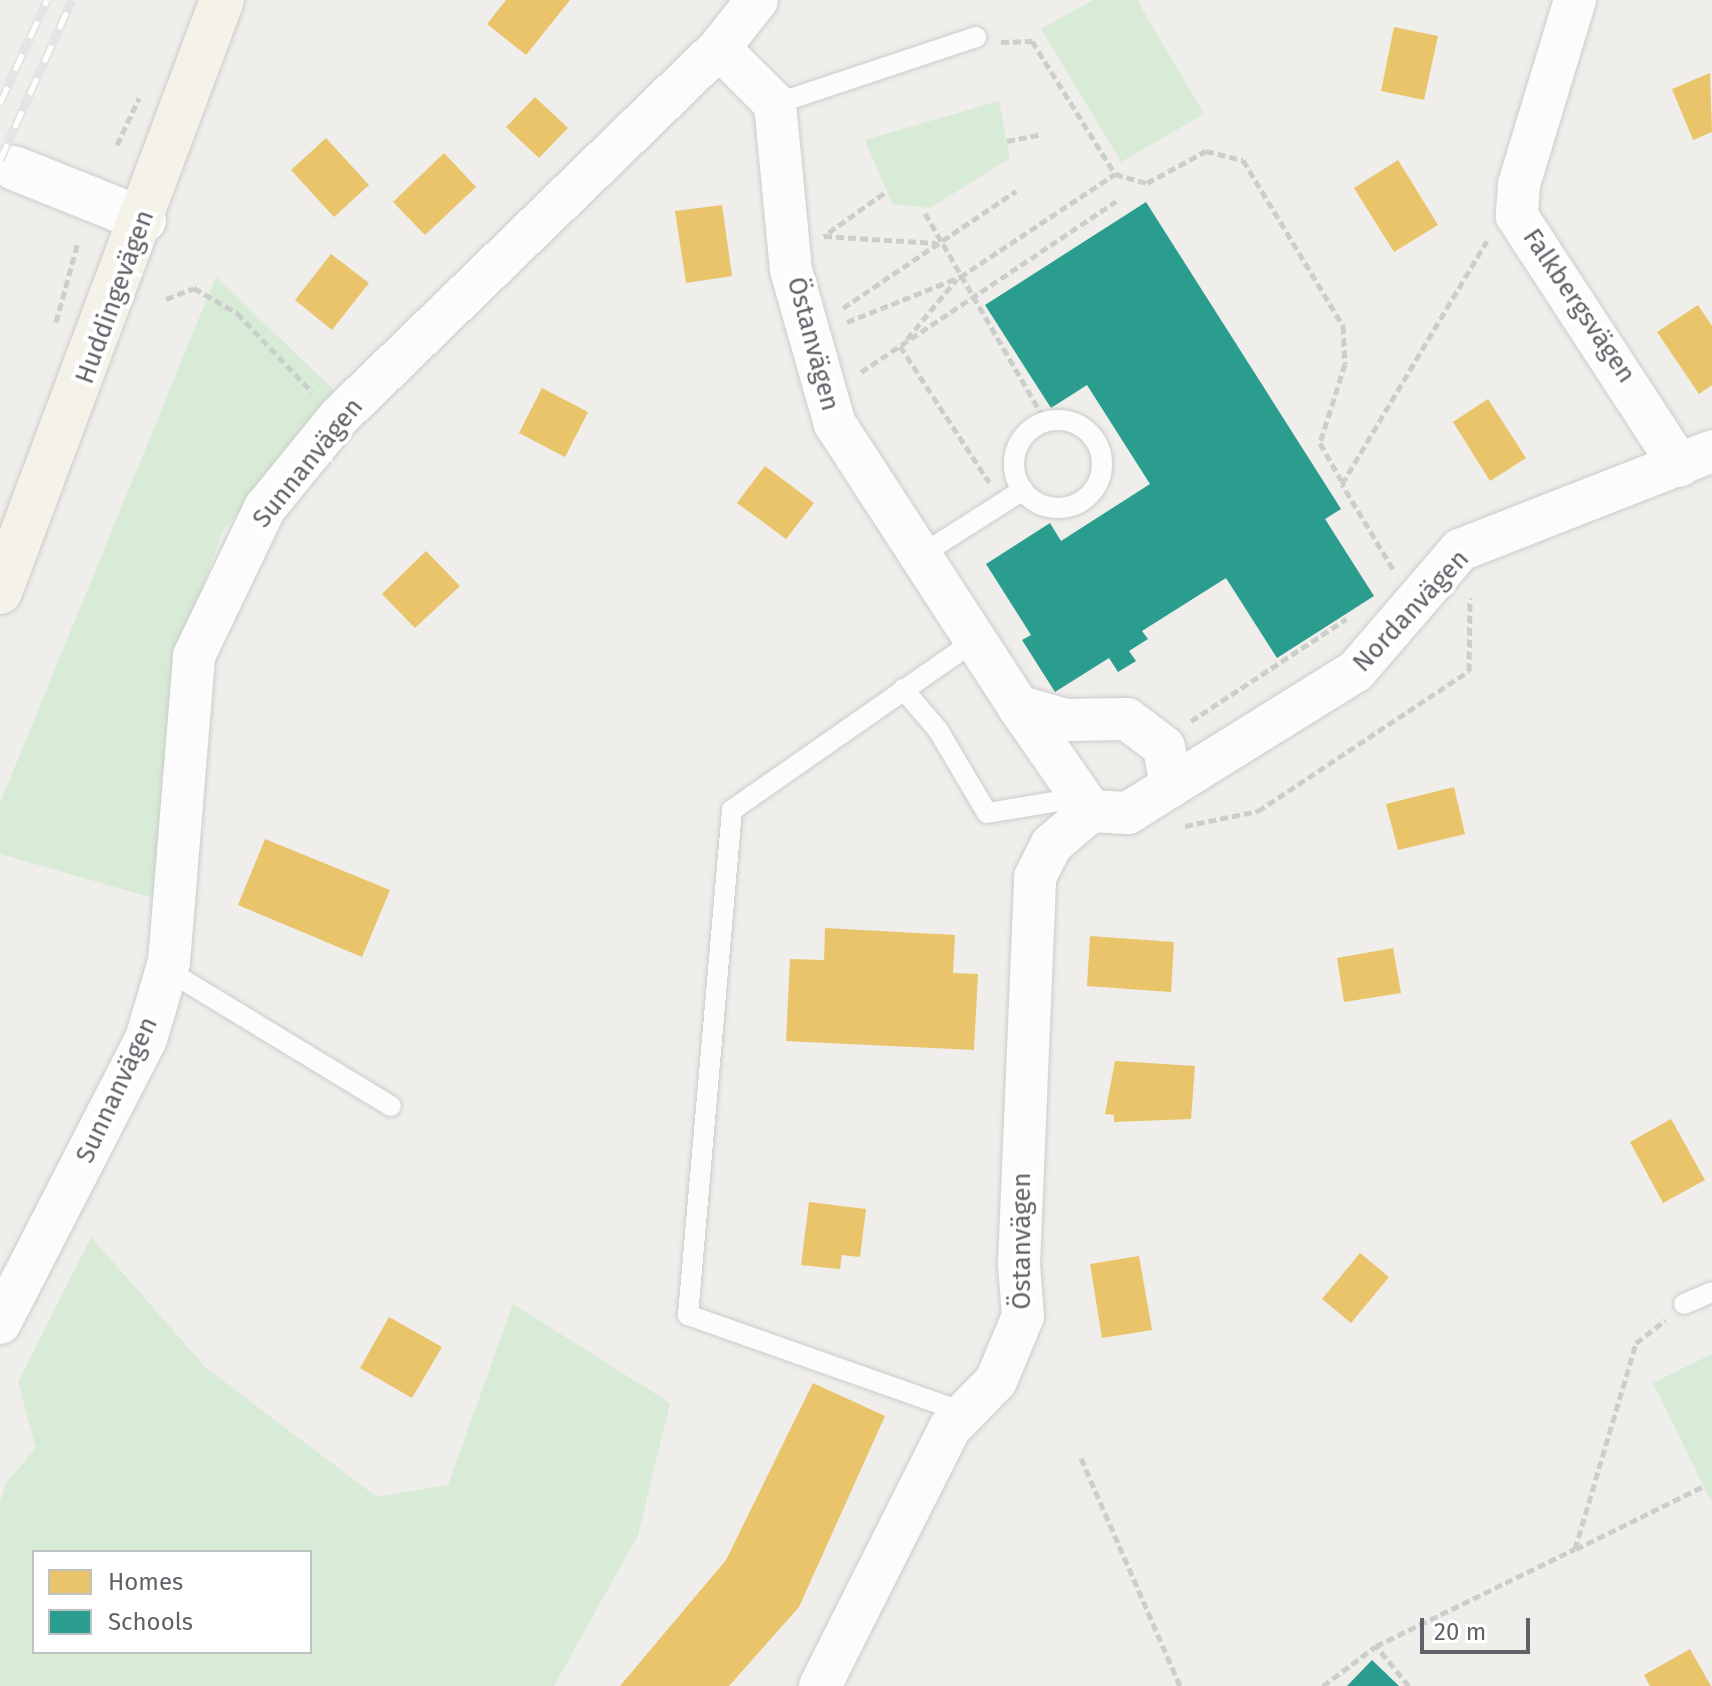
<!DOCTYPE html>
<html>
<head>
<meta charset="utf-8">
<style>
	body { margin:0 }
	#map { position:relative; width:1712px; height:1686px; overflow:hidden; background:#efeeea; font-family:"Fira Sans",sans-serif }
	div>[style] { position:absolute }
	.green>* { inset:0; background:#d8ebd6 }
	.homes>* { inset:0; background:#e9c46a }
	.schools>* { inset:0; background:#2a9d8f }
	.path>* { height:5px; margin-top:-2.5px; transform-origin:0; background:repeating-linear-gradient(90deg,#cacfcc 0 8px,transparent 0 12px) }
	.roads { filter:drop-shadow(0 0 2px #cbcccc) drop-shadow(0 0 2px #cbcccc) }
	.service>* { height:20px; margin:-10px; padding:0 10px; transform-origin:10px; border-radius:10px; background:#fdfcfc }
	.service>.ring { margin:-10px; padding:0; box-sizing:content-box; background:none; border:20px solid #fdfcfc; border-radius:50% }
	.minor>* { height:42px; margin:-21px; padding:0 21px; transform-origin:21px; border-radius:21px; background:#fdfcfc }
	.tertiary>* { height:44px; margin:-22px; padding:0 22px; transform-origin:22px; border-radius:22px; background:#fdfcfc }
	.primary>* { height:44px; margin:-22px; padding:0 22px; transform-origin:22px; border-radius:22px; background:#f4f2e9 }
	.rail>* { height:9px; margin-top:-4.5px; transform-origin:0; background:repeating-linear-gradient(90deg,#fff 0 18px,#e4e4e4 0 36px); box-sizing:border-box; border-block:2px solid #e4e4e4 }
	span { translate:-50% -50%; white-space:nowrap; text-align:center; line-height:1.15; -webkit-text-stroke:8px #fff; paint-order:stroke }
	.street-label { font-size:26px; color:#5f6368 }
	.legend { position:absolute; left:32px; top:1550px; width:280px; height:104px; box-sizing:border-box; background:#fff; border:2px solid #bfc1c3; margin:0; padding:10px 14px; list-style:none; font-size:24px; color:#5f6368 }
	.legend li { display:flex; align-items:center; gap:16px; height:40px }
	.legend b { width:40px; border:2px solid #bfc1c3 }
	.scale { position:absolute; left:1420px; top:1618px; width:110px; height:36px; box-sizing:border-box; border:4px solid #5f6368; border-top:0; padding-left:10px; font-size:24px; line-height:28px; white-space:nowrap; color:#5f6368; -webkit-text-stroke:6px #fff; paint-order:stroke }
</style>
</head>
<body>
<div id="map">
	<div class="green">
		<i style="clip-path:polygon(1093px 0,1137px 0,1204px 114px,1121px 162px,1041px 29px)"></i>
		<i style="clip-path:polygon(999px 101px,1010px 158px,930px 208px,892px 204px,865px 140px)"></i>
		<i style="clip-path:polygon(216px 277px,338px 394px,222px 532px,176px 663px,153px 898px,0 854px,0 803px)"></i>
		<i style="clip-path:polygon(evenodd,91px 1237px,206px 1368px,377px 1497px,448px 1485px,513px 1304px,670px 1403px,638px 1535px,554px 1686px,0 1686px,0 1502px,6px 1483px,36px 1448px,18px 1382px,91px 1237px,34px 1552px,310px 1552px,310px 1652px,34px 1652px,34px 1552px)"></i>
		<i style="clip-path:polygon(1712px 1354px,1712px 1500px,1711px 1501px,1653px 1383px)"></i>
	</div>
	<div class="homes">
		<i style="clip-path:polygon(506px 0,570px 0,526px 55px,487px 24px)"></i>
		<i style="clip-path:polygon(1394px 27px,1438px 36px,1424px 100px,1381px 91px)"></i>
		<i style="clip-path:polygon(1710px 73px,1712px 132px,1693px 140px,1672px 89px)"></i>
		<i style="clip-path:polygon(535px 97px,568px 128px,539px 158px,506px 127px)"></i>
		<i style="clip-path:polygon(326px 138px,369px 185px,334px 217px,291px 170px)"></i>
		<i style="clip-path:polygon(444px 153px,476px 187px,425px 235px,393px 202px)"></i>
		<i style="clip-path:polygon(1398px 160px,1438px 225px,1394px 252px,1354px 188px)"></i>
		<i style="clip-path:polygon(722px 205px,732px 276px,686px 283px,675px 211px)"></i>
		<i style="clip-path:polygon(331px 254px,369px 283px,332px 330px,295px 300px)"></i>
		<i style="clip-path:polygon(1698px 305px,1712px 326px,1712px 385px,1699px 394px,1657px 332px)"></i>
		<i style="clip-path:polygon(542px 388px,588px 412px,565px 457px,519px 433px)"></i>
		<i style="clip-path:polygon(1488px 399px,1526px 458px,1490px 481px,1453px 422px)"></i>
		<i style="clip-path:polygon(765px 466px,814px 503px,786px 539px,737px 503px)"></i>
		<i style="clip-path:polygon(426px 551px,460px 586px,415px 628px,382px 594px)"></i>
		<i style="clip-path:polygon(1454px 787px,1465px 834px,1398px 850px,1386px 804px)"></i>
		<i style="clip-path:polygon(265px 839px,390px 890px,362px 957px,238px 905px)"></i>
		<i style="clip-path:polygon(825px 928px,955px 935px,953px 973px,978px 974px,974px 1050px,786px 1041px,790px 959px,824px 960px)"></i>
		<i style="clip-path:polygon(1090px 936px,1174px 942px,1171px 992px,1087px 986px)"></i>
		<i style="clip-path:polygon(1393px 948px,1401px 993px,1344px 1002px,1337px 958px)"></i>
		<i style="clip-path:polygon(1115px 1061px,1195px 1066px,1191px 1119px,1114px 1122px,1114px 1115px,1105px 1114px)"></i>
		<i style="clip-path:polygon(1671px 1119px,1705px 1180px,1663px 1203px,1630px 1142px)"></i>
		<i style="clip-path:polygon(809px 1202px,866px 1209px,860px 1257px,842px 1255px,840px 1269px,801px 1265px)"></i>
		<i style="clip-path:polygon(1360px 1253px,1389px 1277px,1351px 1323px,1322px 1299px)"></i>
		<i style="clip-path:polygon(1139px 1256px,1152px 1330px,1102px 1338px,1090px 1264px)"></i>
		<i style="clip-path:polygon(389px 1317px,442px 1347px,412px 1398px,360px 1368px)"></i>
		<i style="clip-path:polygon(813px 1383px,885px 1416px,799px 1607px,729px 1686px,620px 1686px,726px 1560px)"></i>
		<i style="clip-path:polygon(1690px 1649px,1711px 1686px,1650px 1686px,1644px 1675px)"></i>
	</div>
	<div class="schools">
		<i style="clip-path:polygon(1146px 202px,1341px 509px,1325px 519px,1374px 596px,1277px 658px,1226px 578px,1142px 631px,1148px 639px,1129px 651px,1136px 661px,1118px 672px,1109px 658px,1055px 692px,1022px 640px,1031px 635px,986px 564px,1050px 523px,1061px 541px,1150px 484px,1087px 385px,1051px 408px,985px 305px)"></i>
		<i style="clip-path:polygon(1372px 1660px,1399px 1686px,1347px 1686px)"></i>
	</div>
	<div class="path">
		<i style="left:1001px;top:42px;width:31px;rotate:-2deg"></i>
		<i style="left:1032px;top:41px;width:157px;rotate:58deg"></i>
		<i style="left:1007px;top:141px;width:36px;rotate:-11deg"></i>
		<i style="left:117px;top:145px;width:52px;rotate:-64.9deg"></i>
		<i style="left:884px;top:193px;width:74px;rotate:144.4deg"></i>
		<i style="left:824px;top:236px;width:112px;rotate:3.6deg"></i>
		<i style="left:925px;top:213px;width:241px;rotate:59.9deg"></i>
		<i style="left:166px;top:299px;width:30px;rotate:-21deg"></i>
		<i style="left:194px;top:288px;width:50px;rotate:30.2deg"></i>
		<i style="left:237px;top:313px;width:109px;rotate:46.5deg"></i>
		<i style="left:843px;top:308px;width:209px;rotate:-34.1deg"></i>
		<i style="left:56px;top:322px;width:83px;rotate:-74.6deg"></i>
		<i style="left:847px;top:322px;width:122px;rotate:-21.7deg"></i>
		<i style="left:960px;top:277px;width:186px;rotate:-33.6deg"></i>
		<i style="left:1115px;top:174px;width:33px;rotate:16deg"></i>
		<i style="left:1147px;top:183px;width:67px;rotate:-28.5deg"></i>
		<i style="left:1206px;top:151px;width:38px;rotate:14deg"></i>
		<i style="left:1243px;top:160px;width:194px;rotate:58.9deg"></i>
		<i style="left:1343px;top:326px;width:38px;rotate:87deg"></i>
		<i style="left:1345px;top:364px;width:83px;rotate:107.6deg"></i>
		<i style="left:1320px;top:443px;width:43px;rotate:60.4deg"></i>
		<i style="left:907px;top:339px;width:78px;rotate:-50.2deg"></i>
		<i style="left:900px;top:346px;width:163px;rotate:56.8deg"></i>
		<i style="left:861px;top:372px;width:307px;rotate:-33.8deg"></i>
		<i style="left:1393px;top:569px;width:99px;rotate:-121deg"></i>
		<i style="left:1342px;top:484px;width:283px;rotate:-59.2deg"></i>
		<i style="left:1191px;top:721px;width:186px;rotate:-33.3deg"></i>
		<i style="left:1185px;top:826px;width:75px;rotate:-11.6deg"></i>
		<i style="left:1258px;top:811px;width:253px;rotate:-33.6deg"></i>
		<i style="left:1469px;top:671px;width:73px;rotate:-89.2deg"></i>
		<i style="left:1081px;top:1458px;width:249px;rotate:66.5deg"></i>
		<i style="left:1576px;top:1549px;width:143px;rotate:-26.2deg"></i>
		<i style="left:1323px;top:1686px;width:66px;rotate:-37deg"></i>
		<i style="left:1409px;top:1686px;width:52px;rotate:-129.5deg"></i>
		<i style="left:1376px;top:1646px;width:221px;rotate:-26deg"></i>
		<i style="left:1575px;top:1549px;width:215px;rotate:-73.5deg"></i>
		<i style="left:1636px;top:1343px;width:37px;rotate:-38deg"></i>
	</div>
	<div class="roads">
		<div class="service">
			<i style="left:775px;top:104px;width:212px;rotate:-18.4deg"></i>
			<i class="ring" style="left:1014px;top:420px;width:68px;height:68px"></i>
			<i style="left:921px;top:555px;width:121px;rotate:-32.5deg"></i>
			<i style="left:903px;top:689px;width:54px;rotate:49.5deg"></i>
			<i style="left:938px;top:730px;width:96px;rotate:59.4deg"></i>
			<i style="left:987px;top:813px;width:93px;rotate:-9.3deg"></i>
			<i style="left:167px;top:970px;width:262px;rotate:31.3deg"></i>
			<i style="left:1684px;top:1304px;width:30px;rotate:-23deg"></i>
			<i style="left:966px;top:1413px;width:295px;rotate:-160.6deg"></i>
			<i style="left:688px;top:1315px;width:507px;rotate:-85.02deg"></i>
			<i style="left:732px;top:810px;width:299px;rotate:-34.9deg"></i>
		</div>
		<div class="minor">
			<i style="left:1575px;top:0;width:192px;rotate:106.9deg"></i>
			<i style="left:1519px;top:184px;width:32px;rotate:94deg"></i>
			<i style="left:1517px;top:216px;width:298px;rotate:56.9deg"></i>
			<i style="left:719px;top:48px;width:79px;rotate:45deg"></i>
			<i style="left:775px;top:104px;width:167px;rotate:84.5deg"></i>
			<i style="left:791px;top:270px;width:160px;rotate:74.1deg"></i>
			<i style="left:835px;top:424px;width:336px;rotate:57deg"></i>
			<i style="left:1018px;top:706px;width:49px;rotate:16.6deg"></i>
			<i style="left:1065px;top:720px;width:62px;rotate:-0.9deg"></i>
			<i style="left:1127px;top:719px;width:46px;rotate:37.1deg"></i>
			<i style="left:1164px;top:747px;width:40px;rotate:80deg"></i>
			<i style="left:1171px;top:786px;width:51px;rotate:147.9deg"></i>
			<i style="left:1128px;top:813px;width:37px;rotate:-177deg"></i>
			<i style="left:1171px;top:786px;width:218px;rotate:-31.9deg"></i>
			<i style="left:1356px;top:671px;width:160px;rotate:-49.3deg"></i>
			<i style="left:1460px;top:550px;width:271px;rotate:-21.4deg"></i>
			<i style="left:0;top:1323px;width:319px;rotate:-62.8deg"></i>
			<i style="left:146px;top:1039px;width:80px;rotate:-73.4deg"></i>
			<i style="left:169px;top:962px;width:307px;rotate:-85.3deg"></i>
			<i style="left:194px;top:656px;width:164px;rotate:-64.4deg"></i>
			<i style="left:265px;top:508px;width:117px;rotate:-50.9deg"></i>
			<i style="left:339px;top:417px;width:530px;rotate:-44.16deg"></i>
			<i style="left:719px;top:48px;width:61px;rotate:-51.6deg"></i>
			<i style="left:820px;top:1686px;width:288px;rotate:-63.3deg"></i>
			<i style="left:949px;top:1429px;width:67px;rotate:-45.6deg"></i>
			<i style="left:996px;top:1381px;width:70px;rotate:-67.4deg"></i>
			<i style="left:1023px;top:1316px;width:52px;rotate:-94.4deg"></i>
			<i style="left:1019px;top:1264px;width:387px;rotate:-87.6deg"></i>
			<i style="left:1035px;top:877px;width:36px;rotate:-63deg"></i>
			<i style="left:1051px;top:845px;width:52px;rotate:-40.4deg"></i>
			<i style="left:1091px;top:811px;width:128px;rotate:-124.8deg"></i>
		</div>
		<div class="tertiary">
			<i style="left:14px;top:168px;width:140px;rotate:21.8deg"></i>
		</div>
		<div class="primary">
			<i style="left:0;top:592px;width:632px;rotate:-69.44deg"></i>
		</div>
	</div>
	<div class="rail">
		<i style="left:0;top:103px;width:113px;rotate:-65.5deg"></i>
		<i style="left:0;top:160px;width:175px;rotate:-65.8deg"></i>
	</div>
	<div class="street-label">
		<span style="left:115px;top:297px;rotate:-70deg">Huddingevägen</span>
		<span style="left:1579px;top:306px;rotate:56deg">Falkbergsvägen</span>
		<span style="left:813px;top:344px;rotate:75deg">Östanvägen</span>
		<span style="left:308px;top:463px;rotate:-51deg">Sunnanvägen</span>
		<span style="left:1411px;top:611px;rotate:-47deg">Nordanvägen</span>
		<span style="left:117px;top:1090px;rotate:-65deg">Sunnanvägen</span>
		<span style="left:1022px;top:1241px;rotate:-90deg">Östanvägen</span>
	</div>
	<ul class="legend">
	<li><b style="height:22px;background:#e9c46a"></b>Homes</li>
	<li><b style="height:22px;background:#2a9d8f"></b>Schools</li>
	</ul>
	<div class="scale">20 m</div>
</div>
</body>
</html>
